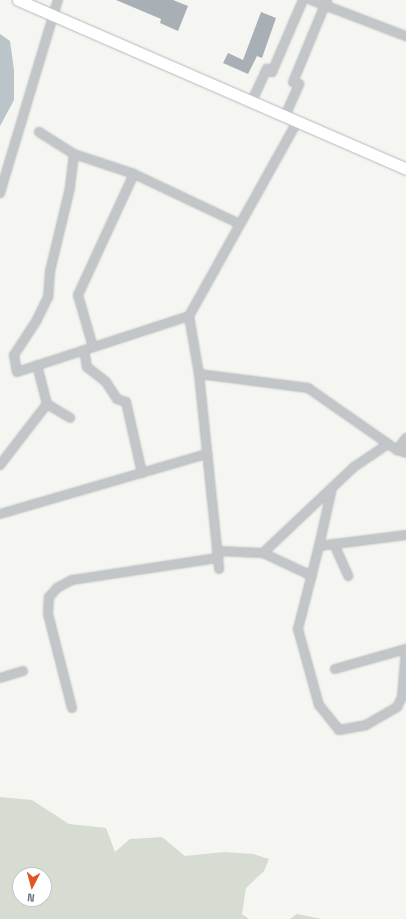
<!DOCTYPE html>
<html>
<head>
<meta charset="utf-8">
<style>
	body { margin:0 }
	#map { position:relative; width:406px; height:919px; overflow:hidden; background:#f5f5f1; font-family:"Space Grotesk",sans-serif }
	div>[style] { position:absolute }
	.green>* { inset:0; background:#d6dcd2 }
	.water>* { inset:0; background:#bac4c9 }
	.building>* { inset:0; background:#a8b0b6 }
	.roads { filter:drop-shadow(0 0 1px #b5b9bd) drop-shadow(0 0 1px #b5b9bd) }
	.minor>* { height:8px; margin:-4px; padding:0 4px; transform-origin:4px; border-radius:4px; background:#c2c6c9 }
	.major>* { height:11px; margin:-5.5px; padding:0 5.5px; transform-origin:5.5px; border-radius:5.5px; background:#fff }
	span { translate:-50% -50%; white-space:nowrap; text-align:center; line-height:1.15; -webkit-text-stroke:4px #fff; paint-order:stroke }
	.north { position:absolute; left:12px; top:867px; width:40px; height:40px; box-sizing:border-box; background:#fff; border:1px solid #c1c7cd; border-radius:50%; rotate:186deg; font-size:11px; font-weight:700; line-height:16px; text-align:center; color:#647482 }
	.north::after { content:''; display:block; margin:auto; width:14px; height:18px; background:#e35324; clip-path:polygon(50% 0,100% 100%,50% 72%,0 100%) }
</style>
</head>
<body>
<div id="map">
	<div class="green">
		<i style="clip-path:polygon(evenodd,0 797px,32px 800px,69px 824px,106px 828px,115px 852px,130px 839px,162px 837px,185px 856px,224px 852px,253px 854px,269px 859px,264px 871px,246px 888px,242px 914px,249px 919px,0 919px,0 797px,20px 875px,44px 875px,44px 899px,20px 899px,20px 875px)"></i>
		<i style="clip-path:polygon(297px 914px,322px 919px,290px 919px)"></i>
	</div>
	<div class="water">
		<i style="clip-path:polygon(0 34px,10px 41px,14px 70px,14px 100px,0 126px)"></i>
	</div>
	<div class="building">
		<i style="clip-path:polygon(116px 0,173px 0,188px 6px,178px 31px,160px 23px,161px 19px)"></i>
		<i style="clip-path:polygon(261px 12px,276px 18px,262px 58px,257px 56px,248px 74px,223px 63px,228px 53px,243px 60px)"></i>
	</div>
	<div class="roads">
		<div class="minor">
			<i style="left:311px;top:0;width:102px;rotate:20.8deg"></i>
			<i style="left:251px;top:103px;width:38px;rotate:-65deg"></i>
			<i style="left:267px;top:69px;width:6px;rotate:31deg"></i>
			<i style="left:272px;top:72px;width:78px;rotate:-66.7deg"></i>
			<i style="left:285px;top:116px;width:35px;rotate:-66deg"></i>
			<i style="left:299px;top:84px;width:6px;rotate:-162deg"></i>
			<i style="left:293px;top:82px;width:89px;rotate:-67.5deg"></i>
			<i style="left:297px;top:122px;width:222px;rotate:119.1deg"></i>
			<i style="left:189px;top:316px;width:59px;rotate:80.2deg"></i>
			<i style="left:199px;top:374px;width:110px;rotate:7.3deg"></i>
			<i style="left:308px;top:388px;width:108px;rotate:34.9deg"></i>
			<i style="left:397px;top:450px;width:9px;rotate:18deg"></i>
			<i style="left:39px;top:132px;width:41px;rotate:32.2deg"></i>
			<i style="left:74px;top:154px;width:63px;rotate:18.4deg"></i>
			<i style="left:134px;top:174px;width:117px;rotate:25.3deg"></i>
			<i style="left:74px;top:154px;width:34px;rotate:97deg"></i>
			<i style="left:70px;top:188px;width:85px;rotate:103.5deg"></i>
			<i style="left:50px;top:271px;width:26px;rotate:94deg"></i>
			<i style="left:48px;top:297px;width:25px;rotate:116deg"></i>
			<i style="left:37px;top:320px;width:42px;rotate:123.3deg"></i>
			<i style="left:14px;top:355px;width:17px;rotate:80deg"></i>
			<i style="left:17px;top:372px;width:181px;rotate:-18deg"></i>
			<i style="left:0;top:193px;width:202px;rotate:-73.3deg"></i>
			<i style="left:93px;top:347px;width:54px;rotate:-106.1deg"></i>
			<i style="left:78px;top:295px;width:133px;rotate:-65.2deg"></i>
			<i style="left:84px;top:350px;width:17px;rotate:80deg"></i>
			<i style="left:87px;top:367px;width:24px;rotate:38deg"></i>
			<i style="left:106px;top:382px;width:20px;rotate:57deg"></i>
			<i style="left:117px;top:399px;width:9px;rotate:18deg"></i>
			<i style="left:126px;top:402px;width:73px;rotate:77.3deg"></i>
			<i style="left:37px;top:365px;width:40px;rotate:75.6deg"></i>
			<i style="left:47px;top:404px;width:27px;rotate:31deg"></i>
			<i style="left:199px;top:374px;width:196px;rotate:84.1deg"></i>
			<i style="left:397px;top:450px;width:15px;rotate:-53deg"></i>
			<i style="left:0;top:465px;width:77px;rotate:-52.4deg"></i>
			<i style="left:332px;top:488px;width:59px;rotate:102.6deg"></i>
			<i style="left:319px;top:546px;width:88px;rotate:-7.2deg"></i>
			<i style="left:0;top:514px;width:216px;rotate:-16.2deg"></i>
			<i style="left:334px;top:544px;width:35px;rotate:66deg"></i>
			<i style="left:319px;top:546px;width:86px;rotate:104.2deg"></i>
			<i style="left:298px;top:629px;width:79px;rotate:74.6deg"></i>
			<i style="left:319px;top:705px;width:32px;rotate:51deg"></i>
			<i style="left:339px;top:730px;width:27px;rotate:-10deg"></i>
			<i style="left:366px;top:725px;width:36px;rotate:-30deg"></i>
			<i style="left:397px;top:707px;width:11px;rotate:-63deg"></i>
			<i style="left:402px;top:697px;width:48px;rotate:-85.2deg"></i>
			<i style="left:217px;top:551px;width:46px;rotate:2.5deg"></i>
			<i style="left:263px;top:553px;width:125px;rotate:-43.4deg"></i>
			<i style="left:354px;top:467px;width:41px;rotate:-34.1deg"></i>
			<i style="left:263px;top:553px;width:54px;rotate:25.1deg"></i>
			<i style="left:335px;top:669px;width:74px;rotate:-15.7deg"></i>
			<i style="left:0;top:678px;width:24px;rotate:-17deg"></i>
			<i style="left:72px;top:708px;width:97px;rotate:-104.3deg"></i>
			<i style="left:48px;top:614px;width:17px;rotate:-87deg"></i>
			<i style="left:49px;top:597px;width:12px;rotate:-48deg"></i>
			<i style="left:57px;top:588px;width:17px;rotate:-28deg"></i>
			<i style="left:72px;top:580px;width:148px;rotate:-8.6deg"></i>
		</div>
		<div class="major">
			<i style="left:18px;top:0;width:423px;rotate:23.5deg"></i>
		</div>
	</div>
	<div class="north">N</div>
</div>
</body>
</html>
